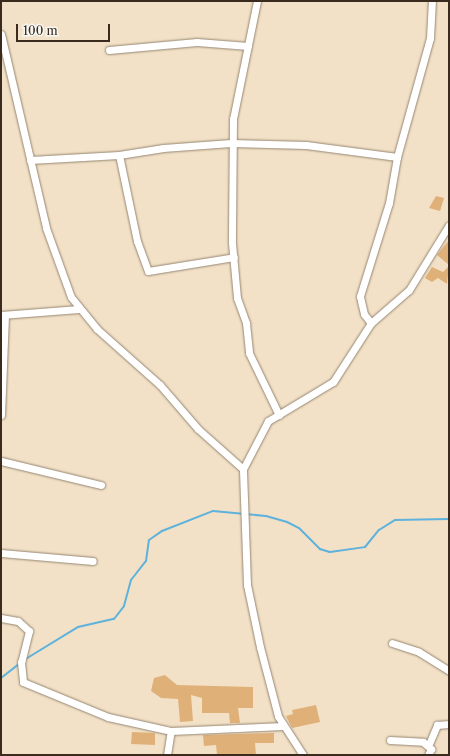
<!DOCTYPE html>
<html>
<head>
<meta charset="utf-8">
<style>
	body { margin:0 }
	#map { position:relative; width:450px; height:756px; overflow:hidden; background:#f2e1c7; font-family:"Libre Caslon Text",serif }
	div>[style] { position:absolute }
	.stream>* { height:2px; margin:-1px; padding:0 1px; transform-origin:1px; border-radius:1px; background:#5fb2db }
	.building>* { inset:0; background:#e0b079 }
	.roads { filter:drop-shadow(0 0 1px #968672) drop-shadow(0 0 1px #968672) }
	.minor>* { height:7px; margin:-3.5px; padding:0 3.5px; transform-origin:3.5px; border-radius:3.5px; background:#fff }
	span { translate:-50% -50%; white-space:nowrap; text-align:center; line-height:1.15; -webkit-text-stroke:3px #f6f6f2; paint-order:stroke }
	.frame { position:absolute; inset:0; border:2px solid #3b2a1e; pointer-events:none }
	.scale { position:absolute; left:16px; top:24px; width:94px; height:18px; box-sizing:border-box; border:2px solid #3b2a1e; border-top:0; padding-left:5px; font-size:12px; line-height:14px; white-space:nowrap; color:#3b2a1e; -webkit-text-stroke:3px #f6f6f2; paint-order:stroke }
</style>
</head>
<body>
<div id="map">
	<div class="stream">
		<i style="left:24px;top:660px;width:63px;rotate:-31.4deg"></i>
		<i style="left:78px;top:627px;width:37px;rotate:-13deg"></i>
		<i style="left:114px;top:619px;width:16px;rotate:-52deg"></i>
		<i style="left:124px;top:606px;width:27px;rotate:-75deg"></i>
		<i style="left:131px;top:580px;width:24px;rotate:-52deg"></i>
		<i style="left:146px;top:561px;width:21px;rotate:-82deg"></i>
		<i style="left:149px;top:540px;width:16px;rotate:-35deg"></i>
		<i style="left:162px;top:531px;width:55px;rotate:-21.4deg"></i>
		<i style="left:213px;top:511px;width:53px;rotate:5.4deg"></i>
		<i style="left:266px;top:516px;width:22px;rotate:16deg"></i>
		<i style="left:287px;top:522px;width:13px;rotate:27deg"></i>
		<i style="left:299px;top:528px;width:30px;rotate:45deg"></i>
		<i style="left:320px;top:549px;width:10px;rotate:17deg"></i>
		<i style="left:330px;top:552px;width:35px;rotate:-8deg"></i>
		<i style="left:365px;top:547px;width:22px;rotate:-51deg"></i>
		<i style="left:379px;top:530px;width:19px;rotate:-32deg"></i>
		<i style="left:395px;top:520px;width:54px;rotate:-1.1deg"></i>
		<i style="left:1px;top:678px;width:23px;rotate:-38deg"></i>
	</div>
	<div class="building">
		<i style="clip-path:polygon(436px 196px,444px 198px,440px 211px,429px 208px)"></i>
		<i style="clip-path:polygon(449px 240px,449px 265px,437px 255px)"></i>
		<i style="clip-path:polygon(449px 266px,447px 284px,438px 278px,432px 282px,425px 278px,432px 267px,443px 272px)"></i>
		<i style="clip-path:polygon(165px 675px,177px 685px,253px 687px,253px 708px,238px 708px,240px 723px,230px 723px,229px 713px,202px 713px,202px 698px,191px 695px,193px 721px,180px 722px,178px 699px,161px 698px,151px 691px,154px 678px)"></i>
		<i style="clip-path:polygon(316px 705px,320px 722px,292px 728px,286px 716px,293px 714px,292px 710px)"></i>
		<i style="clip-path:polygon(132px 732px,155px 733px,155px 745px,131px 744px)"></i>
		<i style="clip-path:polygon(274px 733px,274px 743px,255px 743px,256px 755px,217px 755px,216px 745px,204px 746px,203px 735px)"></i>
	</div>
	<div class="roads">
		<div class="minor">
			<i style="left:257px;top:1px;width:120px;rotate:101.5deg"></i>
			<i style="left:233px;top:119px;width:124px;rotate:90.5deg"></i>
			<i style="left:232px;top:243px;width:55px;rotate:84.8deg"></i>
			<i style="left:237px;top:298px;width:27px;rotate:70deg"></i>
			<i style="left:246px;top:323px;width:30px;rotate:84deg"></i>
			<i style="left:249px;top:353px;width:69px;rotate:64.2deg"></i>
			<i style="left:1px;top:34px;width:199px;rotate:76.9deg"></i>
			<i style="left:46px;top:228px;width:73px;rotate:70.1deg"></i>
			<i style="left:71px;top:297px;width:41px;rotate:50.9deg"></i>
			<i style="left:97px;top:329px;width:84px;rotate:41.6deg"></i>
			<i style="left:160px;top:385px;width:58px;rotate:49.2deg"></i>
			<i style="left:198px;top:429px;width:60px;rotate:41.6deg"></i>
			<i style="left:109px;top:50px;width:88px;rotate:-5.2deg"></i>
			<i style="left:197px;top:42px;width:51px;rotate:4.5deg"></i>
			<i style="left:119px;top:155px;width:88px;rotate:78.2deg"></i>
			<i style="left:137px;top:241px;width:32px;rotate:70deg"></i>
			<i style="left:148px;top:271px;width:87px;rotate:-9.2deg"></i>
			<i style="left:30px;top:160px;width:89px;rotate:-3.2deg"></i>
			<i style="left:119px;top:155px;width:45px;rotate:-9deg"></i>
			<i style="left:163px;top:148px;width:68px;rotate:-4.2deg"></i>
			<i style="left:231px;top:143px;width:75px;rotate:1.5deg"></i>
			<i style="left:306px;top:145px;width:92px;rotate:7.5deg"></i>
			<i style="left:1px;top:315px;width:78px;rotate:-4.4deg"></i>
			<i style="left:371px;top:323px;width:11px;rotate:-128deg"></i>
			<i style="left:364px;top:314px;width:18px;rotate:-103deg"></i>
			<i style="left:360px;top:296px;width:97px;rotate:-72.7deg"></i>
			<i style="left:389px;top:203px;width:47px;rotate:-80.1deg"></i>
			<i style="left:397px;top:157px;width:123px;rotate:-74.5deg"></i>
			<i style="left:430px;top:38px;width:37px;rotate:-87deg"></i>
			<i style="left:1px;top:415px;width:100px;rotate:-87.7deg"></i>
			<i style="left:1px;top:461px;width:103px;rotate:13.5deg"></i>
			<i style="left:1px;top:553px;width:92px;rotate:5deg"></i>
			<i style="left:1px;top:618px;width:17px;rotate:10deg"></i>
			<i style="left:18px;top:621px;width:15px;rotate:42deg"></i>
			<i style="left:29px;top:631px;width:32px;rotate:104deg"></i>
			<i style="left:21px;top:662px;width:20px;rotate:84deg"></i>
			<i style="left:23px;top:682px;width:92px;rotate:22.4deg"></i>
			<i style="left:108px;top:717px;width:65px;rotate:12.5deg"></i>
			<i style="left:171px;top:731px;width:112px;rotate:-2.6deg"></i>
			<i style="left:392px;top:643px;width:28px;rotate:18deg"></i>
			<i style="left:419px;top:652px;width:36px;rotate:32deg"></i>
			<i style="left:390px;top:740px;width:33px;rotate:3deg"></i>
			<i style="left:423px;top:742px;width:11px;rotate:41deg"></i>
			<i style="left:431px;top:749px;width:7px;rotate:117deg"></i>
			<i style="left:429px;top:744px;width:21px;rotate:-67deg"></i>
			<i style="left:437px;top:725px;width:12px;rotate:-5deg"></i>
			<i style="left:167px;top:755px;width:24px;rotate:-81deg"></i>
			<i style="left:303px;top:755px;width:46px;rotate:-122.7deg"></i>
			<i style="left:278px;top:716px;width:71px;rotate:-104.6deg"></i>
			<i style="left:260px;top:647px;width:63px;rotate:-101.8deg"></i>
			<i style="left:247px;top:585px;width:116px;rotate:-92deg"></i>
			<i style="left:243px;top:469px;width:54px;rotate:-62.5deg"></i>
			<i style="left:268px;top:421px;width:76px;rotate:-31deg"></i>
			<i style="left:333px;top:382px;width:70px;rotate:-57.2deg"></i>
			<i style="left:371px;top:323px;width:50px;rotate:-41deg"></i>
			<i style="left:409px;top:290px;width:76px;rotate:-58.4deg"></i>
		</div>
	</div>
	<div class="frame"></div>
	<div class="scale">100 m</div>
</div>
</body>
</html>
